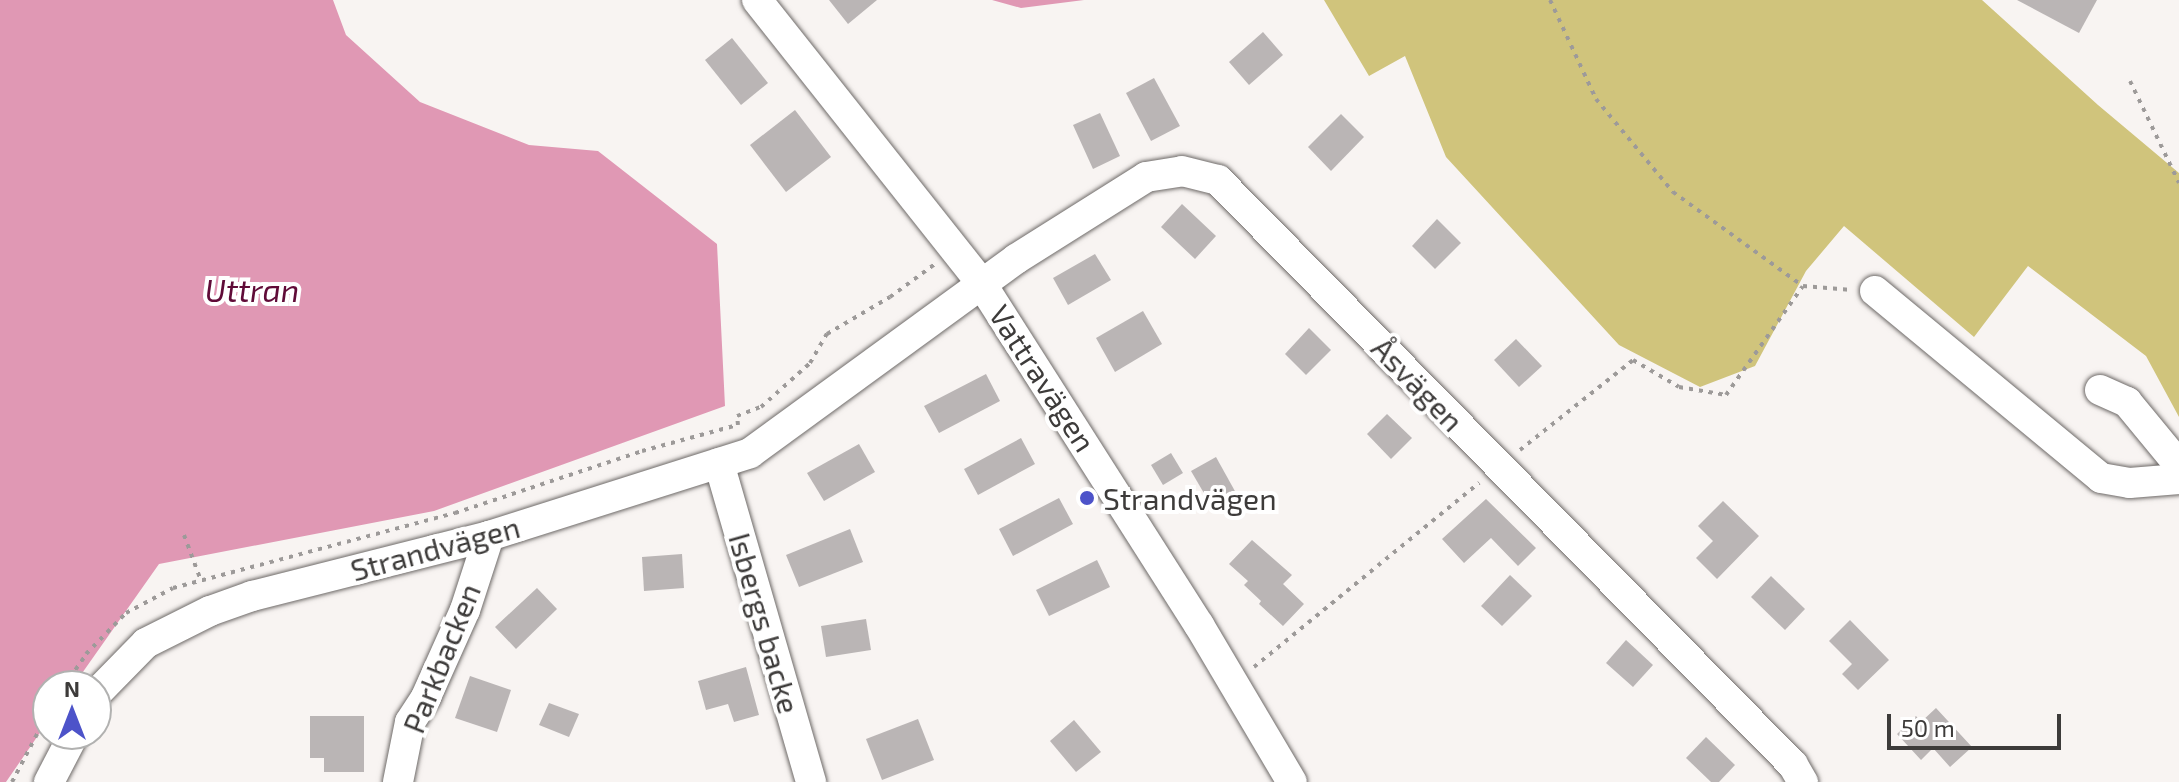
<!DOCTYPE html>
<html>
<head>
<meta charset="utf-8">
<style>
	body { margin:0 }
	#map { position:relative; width:2179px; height:782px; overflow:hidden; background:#f8f4f2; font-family:"Exo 2",sans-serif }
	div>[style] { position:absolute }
	.forest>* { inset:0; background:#d0c47c }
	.water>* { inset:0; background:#e098b4 }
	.building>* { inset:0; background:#bab5b5 }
	.path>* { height:4px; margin-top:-2px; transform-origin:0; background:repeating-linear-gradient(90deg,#9d9a99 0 4px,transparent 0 10px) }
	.roads { filter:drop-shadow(0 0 2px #6e6a68) drop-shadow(0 0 2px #6e6a68) }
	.minor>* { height:30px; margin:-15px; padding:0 15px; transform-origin:15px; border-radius:15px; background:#fff }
	.dots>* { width:22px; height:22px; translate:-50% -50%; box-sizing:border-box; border:4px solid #fff; border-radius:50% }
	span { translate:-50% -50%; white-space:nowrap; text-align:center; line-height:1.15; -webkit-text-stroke:8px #fff; paint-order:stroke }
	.street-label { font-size:30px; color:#3d3b3a }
	.poi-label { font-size:30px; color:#3d3b3a }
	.left { translate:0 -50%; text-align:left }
	.water-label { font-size:32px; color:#600b38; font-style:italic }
	.north { position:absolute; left:32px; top:670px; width:80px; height:80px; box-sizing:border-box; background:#fff; border:2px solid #b1b1b0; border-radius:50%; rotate:0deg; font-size:22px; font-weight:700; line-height:32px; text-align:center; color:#3d3b3a }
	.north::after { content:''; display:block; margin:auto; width:28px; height:36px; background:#4d53c9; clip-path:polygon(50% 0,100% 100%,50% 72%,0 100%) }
	.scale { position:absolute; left:1887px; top:714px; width:174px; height:36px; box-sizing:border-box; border:4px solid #3d3b3a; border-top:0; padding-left:10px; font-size:24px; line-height:28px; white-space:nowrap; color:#3d3b3a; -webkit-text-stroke:6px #fff; paint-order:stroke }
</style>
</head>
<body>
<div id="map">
	<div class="forest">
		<i style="clip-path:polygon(1324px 0,1982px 0,2098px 105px,2179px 173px,2179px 417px,2146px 356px,2028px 266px,1974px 337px,1844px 226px,1806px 271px,1755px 366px,1700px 387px,1619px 345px,1446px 157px,1405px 56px,1369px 76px)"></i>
	</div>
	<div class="water">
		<i style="clip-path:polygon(0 0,333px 0,346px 35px,420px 102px,529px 145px,598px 151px,717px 244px,725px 406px,434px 511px,159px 564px,73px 686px,48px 686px,48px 721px,6px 782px,0 782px)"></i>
		<i style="clip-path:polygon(992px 0,1084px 0,1021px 8px)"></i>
	</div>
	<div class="building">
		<i style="clip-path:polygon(829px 0,877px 0,848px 24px)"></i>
		<i style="clip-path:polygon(2017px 0,2097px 0,2079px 33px)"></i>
		<i style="clip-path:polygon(1263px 32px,1283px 55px,1249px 85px,1229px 62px)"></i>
		<i style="clip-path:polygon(732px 38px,768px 83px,741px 105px,705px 60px)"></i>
		<i style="clip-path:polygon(1154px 78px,1180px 126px,1151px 141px,1126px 93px)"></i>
		<i style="clip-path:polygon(795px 110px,831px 157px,786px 192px,750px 145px)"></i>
		<i style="clip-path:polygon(1100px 113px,1120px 156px,1093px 169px,1073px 125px)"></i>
		<i style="clip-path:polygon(1341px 114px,1364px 137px,1331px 171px,1308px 147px)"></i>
		<i style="clip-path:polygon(1182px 204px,1216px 236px,1195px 259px,1161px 227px)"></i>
		<i style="clip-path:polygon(1437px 219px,1461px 243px,1435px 269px,1412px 246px)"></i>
		<i style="clip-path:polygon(1095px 254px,1111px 280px,1068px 305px,1053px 278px)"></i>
		<i style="clip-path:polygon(1143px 311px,1162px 344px,1115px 372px,1096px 338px)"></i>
		<i style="clip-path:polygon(1309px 328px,1331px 350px,1306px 375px,1285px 354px)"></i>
		<i style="clip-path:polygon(1516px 339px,1542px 366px,1519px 387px,1494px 360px)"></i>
		<i style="clip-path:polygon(986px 374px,1000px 401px,939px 433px,924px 406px)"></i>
		<i style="clip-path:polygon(1387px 414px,1412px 438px,1391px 459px,1367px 434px)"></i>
		<i style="clip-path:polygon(1021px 438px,1035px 464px,978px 495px,964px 469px)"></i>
		<i style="clip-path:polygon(859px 444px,875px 472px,824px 501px,807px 473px)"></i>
		<i style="clip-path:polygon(1171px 453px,1183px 473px,1163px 485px,1151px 465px)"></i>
		<i style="clip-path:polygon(1216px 457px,1236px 493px,1212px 507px,1191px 471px)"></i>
		<i style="clip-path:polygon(1059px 498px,1073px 524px,1013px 556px,999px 529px)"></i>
		<i style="clip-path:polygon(1486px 499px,1536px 548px,1518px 566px,1491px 538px,1464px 563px,1442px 539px)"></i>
		<i style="clip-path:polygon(1723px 501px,1759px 536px,1717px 579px,1696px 558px,1713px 541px,1698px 526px)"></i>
		<i style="clip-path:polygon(850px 529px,863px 562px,799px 587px,786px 555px)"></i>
		<i style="clip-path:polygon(1252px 540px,1292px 575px,1283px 584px,1304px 604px,1283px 626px,1259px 604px,1261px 601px,1244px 585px,1248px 581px,1229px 564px)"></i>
		<i style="clip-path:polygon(682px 554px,684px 588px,644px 591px,642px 557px)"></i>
		<i style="clip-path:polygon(1097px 560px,1110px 587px,1049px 616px,1036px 590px)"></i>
		<i style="clip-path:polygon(1510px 575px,1532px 596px,1502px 626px,1481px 606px)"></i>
		<i style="clip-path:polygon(1771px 576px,1805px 609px,1785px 630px,1751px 597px)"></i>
		<i style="clip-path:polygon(537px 588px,557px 609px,516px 649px,495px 627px)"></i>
		<i style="clip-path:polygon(866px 619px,871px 650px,826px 657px,821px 626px)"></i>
		<i style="clip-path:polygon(1850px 620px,1889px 660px,1858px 690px,1842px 674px,1852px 664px,1829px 641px)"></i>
		<i style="clip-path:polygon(1626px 640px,1653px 665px,1633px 687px,1606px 663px)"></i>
		<i style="clip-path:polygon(746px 667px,759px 715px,734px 722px,728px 704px,706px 710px,698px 681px)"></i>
		<i style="clip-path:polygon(470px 676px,511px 690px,497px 732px,455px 718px)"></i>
		<i style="clip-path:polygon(549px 703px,579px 714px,569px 737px,539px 725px)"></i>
		<i style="clip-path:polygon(1936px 708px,1972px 747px,1950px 767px,1933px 748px,1921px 760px,1897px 734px,1916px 716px,1921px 722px)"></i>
		<i style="clip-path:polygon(310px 716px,364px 716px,364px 772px,324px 772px,324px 758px,310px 758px)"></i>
		<i style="clip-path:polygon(918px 719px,934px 760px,882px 780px,866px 739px)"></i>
		<i style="clip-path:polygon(1074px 720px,1101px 752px,1076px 772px,1050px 741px)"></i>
		<i style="clip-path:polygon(1706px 737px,1735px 765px,1719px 782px,1711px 782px,1686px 758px)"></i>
	</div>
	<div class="path">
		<i style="left:1550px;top:0;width:109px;rotate:65.1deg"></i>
		<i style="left:1596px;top:99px;width:121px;rotate:50.4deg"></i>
		<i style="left:1673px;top:192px;width:160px;rotate:35.9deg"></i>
		<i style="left:2130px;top:81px;width:113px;rotate:64.3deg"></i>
		<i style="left:1520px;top:450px;width:144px;rotate:-38.5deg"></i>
		<i style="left:1633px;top:360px;width:53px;rotate:30.4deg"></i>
		<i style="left:1679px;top:387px;width:48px;rotate:9.7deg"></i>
		<i style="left:1726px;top:395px;width:133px;rotate:-54.8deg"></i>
		<i style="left:1803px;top:286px;width:49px;rotate:4.7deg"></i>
		<i style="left:184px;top:535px;width:46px;rotate:69.6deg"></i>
		<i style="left:1254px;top:667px;width:291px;rotate:-39.3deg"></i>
		<i style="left:64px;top:686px;width:39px;rotate:-55deg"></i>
		<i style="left:86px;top:654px;width:57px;rotate:-45.7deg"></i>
		<i style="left:126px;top:613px;width:53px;rotate:-28deg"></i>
		<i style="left:173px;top:588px;width:292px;rotate:-14.9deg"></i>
		<i style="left:455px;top:513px;width:197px;rotate:-18.3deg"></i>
		<i style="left:642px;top:451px;width:99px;rotate:-15.2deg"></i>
		<i style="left:738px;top:425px;width:9px;rotate:-96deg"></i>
		<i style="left:737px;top:416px;width:26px;rotate:-21deg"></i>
		<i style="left:761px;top:407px;width:66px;rotate:-41.9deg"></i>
		<i style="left:810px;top:363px;width:34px;rotate:-60deg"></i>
		<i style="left:827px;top:334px;width:73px;rotate:-30.4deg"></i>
		<i style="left:890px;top:297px;width:56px;rotate:-36.3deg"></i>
		<i style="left:12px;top:782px;width:78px;rotate:-62.4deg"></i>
	</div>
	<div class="roads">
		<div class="minor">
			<i style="left:757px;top:0;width:361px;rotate:51.6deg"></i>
			<i style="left:981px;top:283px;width:406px;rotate:57.5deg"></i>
			<i style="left:1199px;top:625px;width:182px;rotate:59.4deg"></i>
			<i style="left:1875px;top:291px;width:293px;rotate:39.6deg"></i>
			<i style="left:2101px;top:478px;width:29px;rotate:10deg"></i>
			<i style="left:2130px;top:483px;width:49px;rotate:-4.7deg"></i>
			<i style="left:2100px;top:390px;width:30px;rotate:24deg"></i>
			<i style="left:2127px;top:402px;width:82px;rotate:50.5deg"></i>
			<i style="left:719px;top:463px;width:332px;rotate:73.9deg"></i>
			<i style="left:96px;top:694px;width:71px;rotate:-45.6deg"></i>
			<i style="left:146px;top:643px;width:72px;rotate:-26.6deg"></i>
			<i style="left:210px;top:611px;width:45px;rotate:-19.7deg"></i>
			<i style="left:252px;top:596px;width:244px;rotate:-14.2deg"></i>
			<i style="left:489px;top:536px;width:274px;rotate:-17.6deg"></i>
			<i style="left:750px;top:453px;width:329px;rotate:-36.1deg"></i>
			<i style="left:1016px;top:259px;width:154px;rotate:-32.2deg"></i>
			<i style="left:1146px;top:177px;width:36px;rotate:-9deg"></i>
			<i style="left:1182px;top:171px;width:37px;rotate:14deg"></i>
			<i style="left:1218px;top:180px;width:820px;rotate:45.49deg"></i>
			<i style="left:1793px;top:765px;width:20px;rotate:60deg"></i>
			<i style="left:49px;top:782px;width:54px;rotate:-62.5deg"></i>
			<i style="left:398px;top:782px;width:61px;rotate:-78.7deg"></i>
			<i style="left:410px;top:722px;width:30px;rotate:-57deg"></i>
			<i style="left:426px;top:697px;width:95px;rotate:-65.9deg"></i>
			<i style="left:465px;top:610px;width:78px;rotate:-72deg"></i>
		</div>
	</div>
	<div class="dots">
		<i style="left:1087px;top:498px;background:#4d53c9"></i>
	</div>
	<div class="street-label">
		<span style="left:1043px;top:378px;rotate:57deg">Vattravägen</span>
		<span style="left:1418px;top:384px;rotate:46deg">Åsvägen</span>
		<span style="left:435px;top:548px;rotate:-15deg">Strandvägen</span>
		<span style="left:765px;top:623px;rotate:74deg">Isbergs backe</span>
		<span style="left:441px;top:658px;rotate:-68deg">Parkbacken</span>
	</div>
	<div class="poi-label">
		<span class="left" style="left:1103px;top:498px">Strandvägen</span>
	</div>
	<div class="water-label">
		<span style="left:252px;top:289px">Uttran</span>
	</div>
	<div class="north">N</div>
	<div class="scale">50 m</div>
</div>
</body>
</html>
